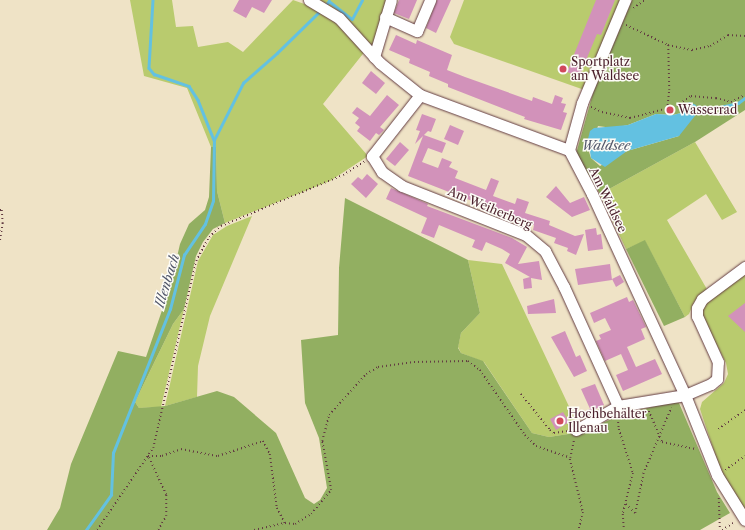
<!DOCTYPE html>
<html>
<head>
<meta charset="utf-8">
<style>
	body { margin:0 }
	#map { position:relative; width:745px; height:530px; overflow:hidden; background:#efe3c6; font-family:"Libre Caslon Text",serif }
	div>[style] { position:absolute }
	.green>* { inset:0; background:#b9cb6e }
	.forest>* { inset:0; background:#92af61 }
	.water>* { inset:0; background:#63c1e1 }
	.stream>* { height:2.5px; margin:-1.25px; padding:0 1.25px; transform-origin:1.25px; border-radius:1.25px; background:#63c1e1 }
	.building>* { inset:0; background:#d292ba }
	.path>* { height:1.5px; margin-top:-0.75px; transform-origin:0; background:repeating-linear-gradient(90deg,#633c42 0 1px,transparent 0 4px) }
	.roads { filter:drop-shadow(0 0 1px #633c42) drop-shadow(0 0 1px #633c42) }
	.minor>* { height:11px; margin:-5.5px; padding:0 5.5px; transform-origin:5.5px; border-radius:5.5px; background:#fff }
	.dots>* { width:11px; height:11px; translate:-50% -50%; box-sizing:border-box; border:2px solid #fdfcf7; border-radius:50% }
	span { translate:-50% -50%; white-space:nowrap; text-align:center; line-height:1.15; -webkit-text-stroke:3px #fdfcf7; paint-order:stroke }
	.poi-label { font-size:12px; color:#4a1f2b }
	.left { translate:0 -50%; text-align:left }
	.street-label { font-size:12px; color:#4a1f2b }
	.water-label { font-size:13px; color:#53586b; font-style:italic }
</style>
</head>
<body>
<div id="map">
	<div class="green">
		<i style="clip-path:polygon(130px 0,172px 0,176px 27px,193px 26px,198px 47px,228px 42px,243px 52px,293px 0,330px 13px,366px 50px,323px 104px,368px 156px,330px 181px,225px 223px,217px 191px,216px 147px,211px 147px,187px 88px,144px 76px)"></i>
		<i style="clip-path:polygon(320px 0,389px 0,374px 50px,320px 1px)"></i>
		<i style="clip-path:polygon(464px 0,632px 0,593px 93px,454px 44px,450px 37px)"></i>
		<i style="clip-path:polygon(695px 142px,737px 212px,722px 220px,706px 194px,667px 220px,708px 291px,694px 302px,689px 314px,685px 317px,645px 241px,626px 249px,600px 194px)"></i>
		<i style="clip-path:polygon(252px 216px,210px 316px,198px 366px,197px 397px,165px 406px,198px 261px,213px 235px,227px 226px)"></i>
		<i style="clip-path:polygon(468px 260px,502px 264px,581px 432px,549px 437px,532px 433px,484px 362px,461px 353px,458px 347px,461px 333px,480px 313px)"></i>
		<i style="clip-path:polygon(745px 271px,745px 514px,723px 478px,700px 409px,702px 402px,724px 383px,728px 374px,726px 363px,701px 315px,703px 305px)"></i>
		<i style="clip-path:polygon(184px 309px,161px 407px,139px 408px,135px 402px,173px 324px)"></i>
	</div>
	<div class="forest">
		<i style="clip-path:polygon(evenodd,632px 0,745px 0,745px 110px,695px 142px,600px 194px,576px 154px,593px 93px,632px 0,686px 105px,679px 136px,627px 151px,600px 166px,591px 158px,589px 152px,598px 126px,613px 128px,628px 125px,656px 114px,673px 115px,681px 113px,686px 105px)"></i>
		<i style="clip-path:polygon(211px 147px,216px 147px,217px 191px,225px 223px,213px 229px,203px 242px,196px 256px,184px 309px,173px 324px,135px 402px,139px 408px,165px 406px,217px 391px,234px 397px,276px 433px,305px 498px,314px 504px,320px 500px,327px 488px,319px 438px,305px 403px,301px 340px,338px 335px,339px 268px,345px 198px,468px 260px,480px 313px,461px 333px,458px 348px,461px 353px,483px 361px,532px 433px,549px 437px,581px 432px,626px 413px,669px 403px,679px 403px,717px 492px,730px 513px,700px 530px,47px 530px,60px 508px,71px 464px,118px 351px,146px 357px,170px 287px,180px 244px,189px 224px,205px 210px,209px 197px)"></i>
		<i style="clip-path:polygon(645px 240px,685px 317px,664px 326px,626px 249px)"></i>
	</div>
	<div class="water">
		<i style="clip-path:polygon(689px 102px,696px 105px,698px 112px,679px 136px,627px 151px,605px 167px,591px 158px,588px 139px,590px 131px,594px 128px,628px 125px,656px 114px,673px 115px,681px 113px)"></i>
	</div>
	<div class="stream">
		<i style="left:153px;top:0;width:68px;rotate:93.4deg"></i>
		<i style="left:149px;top:68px;width:8px;rotate:50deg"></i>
		<i style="left:154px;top:74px;width:37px;rotate:19deg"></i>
		<i style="left:189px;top:86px;width:17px;rotate:57deg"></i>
		<i style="left:198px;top:100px;width:43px;rotate:68.2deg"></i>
		<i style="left:325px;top:6px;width:6px;rotate:-51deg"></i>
		<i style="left:329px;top:1px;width:29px;rotate:38deg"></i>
		<i style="left:352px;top:19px;width:21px;rotate:-62deg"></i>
		<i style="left:698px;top:112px;width:41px;rotate:-12.7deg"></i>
		<i style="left:738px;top:103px;width:9px;rotate:-36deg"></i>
		<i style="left:86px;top:530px;width:43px;rotate:-54.5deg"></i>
		<i style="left:111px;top:495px;width:42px;rotate:-87.3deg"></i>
		<i style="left:113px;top:453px;width:155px;rotate:-68.4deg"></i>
		<i style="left:170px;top:309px;width:56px;rotate:-75.5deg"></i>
		<i style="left:184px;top:255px;width:37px;rotate:-56deg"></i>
		<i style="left:205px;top:224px;width:24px;rotate:-71deg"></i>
		<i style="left:213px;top:201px;width:61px;rotate:-89.1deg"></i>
		<i style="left:214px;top:140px;width:64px;rotate:-63deg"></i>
		<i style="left:243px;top:83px;width:45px;rotate:-41.4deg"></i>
		<i style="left:277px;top:53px;width:60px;rotate:-44.3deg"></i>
	</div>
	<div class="building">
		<i style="clip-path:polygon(239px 0,272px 0,264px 13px,252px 7px,246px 18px,233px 11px)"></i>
		<i style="clip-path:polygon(399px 0,417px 0,409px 19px,394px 13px)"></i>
		<i style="clip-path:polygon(437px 0,451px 0,436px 33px,426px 28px)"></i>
		<i style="clip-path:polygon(596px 0,615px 0,601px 35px,597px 34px,579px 77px,567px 72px)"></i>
		<i style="clip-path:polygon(396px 35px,416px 44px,417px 40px,452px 55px,447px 70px,465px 77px,532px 101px,533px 97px,552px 104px,555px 95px,563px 98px,561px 103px,566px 104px,563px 112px,567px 113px,561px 130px,524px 119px,525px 117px,448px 87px,448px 84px,429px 76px,430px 72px,409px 63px,410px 59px,389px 50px)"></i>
		<i style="clip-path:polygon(371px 71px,385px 83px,376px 94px,362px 83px)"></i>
		<i style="clip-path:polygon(387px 95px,399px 105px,380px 127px,384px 130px,379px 135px,376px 133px,370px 141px,357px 131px,360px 127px,355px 123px,359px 118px,352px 113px,357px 107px,370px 116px)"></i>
		<i style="clip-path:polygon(422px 114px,436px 119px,431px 132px,428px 131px,424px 135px,446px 143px,442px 153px,428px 148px,422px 162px,438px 168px,442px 158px,452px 162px,449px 167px,458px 171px,455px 178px,486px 190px,491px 178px,499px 181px,493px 196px,515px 204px,517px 198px,529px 202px,525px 213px,550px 221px,549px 225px,575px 236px,584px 234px,576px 255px,567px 251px,568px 248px,554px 243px,556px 238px,533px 230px,534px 225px,408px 176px,423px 136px,415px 144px,420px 131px,416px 130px)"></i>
		<i style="clip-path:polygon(450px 125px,464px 131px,458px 145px,444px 139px)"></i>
		<i style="clip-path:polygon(400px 142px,409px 150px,395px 166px,386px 159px)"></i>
		<i style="clip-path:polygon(367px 174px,378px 184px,366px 198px,351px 184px,358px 177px,362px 180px)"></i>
		<i style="clip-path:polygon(556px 186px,570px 203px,584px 197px,590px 210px,572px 217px,546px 197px)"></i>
		<i style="clip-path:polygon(391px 188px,428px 204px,427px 206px,512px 238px,527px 247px,518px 264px,539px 261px,542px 280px,531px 278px,532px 288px,524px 289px,523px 279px,530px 277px,505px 263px,510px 254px,502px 249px,486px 242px,482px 251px,472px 247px,475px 240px,439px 225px,434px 238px,421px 233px,427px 218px,386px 199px)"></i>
		<i style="clip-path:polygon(596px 228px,597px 235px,601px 234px,603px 249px,588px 251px,585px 230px)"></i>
		<i style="clip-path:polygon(610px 264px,612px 280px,578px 285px,575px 269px)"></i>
		<i style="clip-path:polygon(620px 275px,624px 282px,616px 287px,612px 279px)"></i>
		<i style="clip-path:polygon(627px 297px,629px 302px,633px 300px,646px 327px,641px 329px,645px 339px,627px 347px,636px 367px,655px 359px,662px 374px,623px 391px,616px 375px,628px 370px,621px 354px,605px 361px,596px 341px,601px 339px,599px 335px,611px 330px,605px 318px,594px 323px,590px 313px)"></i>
		<i style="clip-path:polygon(554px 299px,556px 313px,528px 314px,527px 306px)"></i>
		<i style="clip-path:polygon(745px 303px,745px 332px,728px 316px)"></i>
		<i style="clip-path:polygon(565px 331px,576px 357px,580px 355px,587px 371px,574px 377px,551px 337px)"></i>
		<i style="clip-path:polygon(595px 384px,604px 405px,591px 411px,581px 389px)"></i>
		<i style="clip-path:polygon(590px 409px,592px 413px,585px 417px,583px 412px)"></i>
		<i style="clip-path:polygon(563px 412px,569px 422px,556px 430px,550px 419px)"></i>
	</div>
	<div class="path">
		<i style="left:633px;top:8px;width:14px;rotate:-34deg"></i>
		<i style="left:626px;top:25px;width:47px;rotate:25.5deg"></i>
		<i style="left:668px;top:45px;width:25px;rotate:12deg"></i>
		<i style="left:692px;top:50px;width:18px;rotate:-13deg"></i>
		<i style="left:710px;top:46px;width:21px;rotate:-31deg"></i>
		<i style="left:728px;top:35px;width:17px;rotate:3deg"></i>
		<i style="left:591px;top:107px;width:12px;rotate:24deg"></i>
		<i style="left:602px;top:112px;width:29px;rotate:12deg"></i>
		<i style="left:630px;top:118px;width:48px;rotate:-14.6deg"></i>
		<i style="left:676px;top:106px;width:18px;rotate:-34deg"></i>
		<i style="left:691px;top:96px;width:25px;rotate:5deg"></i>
		<i style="left:716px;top:98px;width:16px;rotate:15deg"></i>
		<i style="left:731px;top:102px;width:16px;rotate:-27deg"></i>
		<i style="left:667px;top:109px;width:19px;rotate:-84deg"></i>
		<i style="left:669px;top:90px;width:45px;rotate:-91.3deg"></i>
		<i style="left:0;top:210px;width:2px"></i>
		<i style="left:2px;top:210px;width:13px;rotate:86deg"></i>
		<i style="left:3px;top:223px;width:18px;rotate:99deg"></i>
		<i style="left:521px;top:394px;width:46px;rotate:51.1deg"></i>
		<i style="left:550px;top:430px;width:5px;rotate:37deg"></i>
		<i style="left:554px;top:433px;width:13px;rotate:-9deg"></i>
		<i style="left:649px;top:411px;width:34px;rotate:67deg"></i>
		<i style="left:662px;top:442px;width:35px;rotate:12deg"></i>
		<i style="left:618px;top:418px;width:11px;rotate:85deg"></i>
		<i style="left:619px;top:429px;width:46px;rotate:72.3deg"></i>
		<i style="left:633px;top:473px;width:42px;rotate:103.7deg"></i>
		<i style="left:623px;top:514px;width:16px;rotate:86deg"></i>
		<i style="left:718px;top:429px;width:33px;rotate:-35deg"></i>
		<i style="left:570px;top:459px;width:55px;rotate:76.2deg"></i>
		<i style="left:583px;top:512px;width:18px;rotate:103deg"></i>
		<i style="left:725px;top:470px;width:24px;rotate:-35deg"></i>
		<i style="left:719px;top:498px;width:32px;rotate:88deg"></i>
		<i style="left:626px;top:504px;width:13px;rotate:45deg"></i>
		<i style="left:635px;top:513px;width:40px;rotate:-78deg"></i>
		<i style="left:643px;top:474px;width:72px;rotate:-67deg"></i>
		<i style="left:97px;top:530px;width:99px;rotate:-55.7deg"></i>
		<i style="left:153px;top:448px;width:192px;rotate:-77.1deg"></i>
		<i style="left:196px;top:261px;width:27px;rotate:-62deg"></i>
		<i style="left:209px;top:237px;width:16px;rotate:-43deg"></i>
		<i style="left:221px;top:226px;width:132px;rotate:-22.7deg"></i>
		<i style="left:343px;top:175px;width:25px;rotate:-32deg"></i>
		<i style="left:158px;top:530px;width:16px;rotate:-60deg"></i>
		<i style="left:166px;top:516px;width:21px;rotate:-90deg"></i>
		<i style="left:166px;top:495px;width:43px;rotate:-114.8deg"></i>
		<i style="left:148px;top:456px;width:14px"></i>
		<i style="left:162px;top:456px;width:20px;rotate:-20deg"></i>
		<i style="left:181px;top:449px;width:38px;rotate:11deg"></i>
		<i style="left:218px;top:456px;width:47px;rotate:-18.4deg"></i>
		<i style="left:263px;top:441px;width:15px;rotate:62deg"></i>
		<i style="left:270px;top:454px;width:54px;rotate:82.6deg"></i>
		<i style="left:277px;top:508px;width:17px;rotate:62deg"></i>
		<i style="left:254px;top:530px;width:32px;rotate:-13deg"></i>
		<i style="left:285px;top:523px;width:10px;rotate:6deg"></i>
		<i style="left:295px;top:524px;width:19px;rotate:-32deg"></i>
		<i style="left:311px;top:514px;width:31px;rotate:-50deg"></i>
		<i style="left:331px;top:490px;width:50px;rotate:-100.4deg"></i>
		<i style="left:322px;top:441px;width:27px;rotate:-75deg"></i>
		<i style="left:329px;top:415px;width:55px;rotate:-47.9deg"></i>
		<i style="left:366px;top:374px;width:14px;rotate:-30deg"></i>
		<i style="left:378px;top:367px;width:36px;rotate:-8deg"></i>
		<i style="left:414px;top:362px;width:54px;rotate:-1.1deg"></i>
		<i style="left:468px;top:361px;width:15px;rotate:37deg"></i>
		<i style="left:480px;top:370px;width:79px;rotate:55.3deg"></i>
		<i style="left:525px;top:435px;width:16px;rotate:45deg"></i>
		<i style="left:536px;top:446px;width:36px;rotate:19deg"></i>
		<i style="left:570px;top:458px;width:19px;rotate:-78deg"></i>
		<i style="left:722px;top:530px;width:15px;rotate:-32deg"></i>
	</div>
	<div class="roads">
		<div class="minor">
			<i style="left:309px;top:0;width:35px;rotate:31deg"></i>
			<i style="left:339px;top:18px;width:61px;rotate:47.7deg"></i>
			<i style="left:380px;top:63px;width:51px;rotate:38.7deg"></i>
			<i style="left:420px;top:95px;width:159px;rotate:20.3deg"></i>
			<i style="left:569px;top:150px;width:50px;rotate:62.4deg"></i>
			<i style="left:592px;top:194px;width:221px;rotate:65.2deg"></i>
			<i style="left:685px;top:395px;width:86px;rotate:68.2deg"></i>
			<i style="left:717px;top:475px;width:53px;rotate:58.1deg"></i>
			<i style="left:385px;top:17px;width:35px;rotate:24deg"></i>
			<i style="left:417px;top:31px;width:34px;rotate:-67deg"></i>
			<i style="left:374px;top:57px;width:59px;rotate:-73.4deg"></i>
			<i style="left:420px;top:95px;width:78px;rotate:128.2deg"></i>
			<i style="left:372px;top:156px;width:19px;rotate:58deg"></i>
			<i style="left:382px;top:172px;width:24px;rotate:35deg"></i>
			<i style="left:402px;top:186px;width:133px;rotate:21.6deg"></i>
			<i style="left:526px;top:235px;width:25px;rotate:40deg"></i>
			<i style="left:545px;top:251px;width:41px;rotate:62.2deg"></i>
			<i style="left:564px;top:287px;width:131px;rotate:65.6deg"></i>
			<i style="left:569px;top:150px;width:49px;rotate:-74.5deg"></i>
			<i style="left:582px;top:103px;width:112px;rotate:-67.3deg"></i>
			<i style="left:576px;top:430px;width:48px;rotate:-29.7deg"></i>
			<i style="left:618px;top:406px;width:68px;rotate:-9.3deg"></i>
			<i style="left:685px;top:395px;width:28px;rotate:-23deg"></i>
			<i style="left:711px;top:384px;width:8px;rotate:-40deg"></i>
			<i style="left:717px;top:379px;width:17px;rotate:-87deg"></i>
			<i style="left:718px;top:362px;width:51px;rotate:-114.5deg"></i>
			<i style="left:697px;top:316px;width:8px;rotate:-90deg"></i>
			<i style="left:697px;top:308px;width:10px;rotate:-61deg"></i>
			<i style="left:702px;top:299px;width:54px;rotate:-36.7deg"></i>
		</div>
	</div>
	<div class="dots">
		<i style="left:563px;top:69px;background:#d1495b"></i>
		<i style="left:670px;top:110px;background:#d1495b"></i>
		<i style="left:560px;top:421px;background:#d1495b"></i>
	</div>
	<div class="poi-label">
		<span class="left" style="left:571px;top:69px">Sportplatz<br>am Waldsee</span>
		<span class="left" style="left:678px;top:110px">Wasserrad</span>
		<span class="left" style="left:568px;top:421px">Hochbehälter<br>Illenau</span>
	</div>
	<div class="street-label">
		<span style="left:608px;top:200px;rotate:64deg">Am Waldsee</span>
		<span style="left:490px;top:208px;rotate:23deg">Am Weiherberg</span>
	</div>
	<div class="water-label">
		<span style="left:606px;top:145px">Waldsee</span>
		<span style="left:167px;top:281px;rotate:-73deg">Illenbach</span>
	</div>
</div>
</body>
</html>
